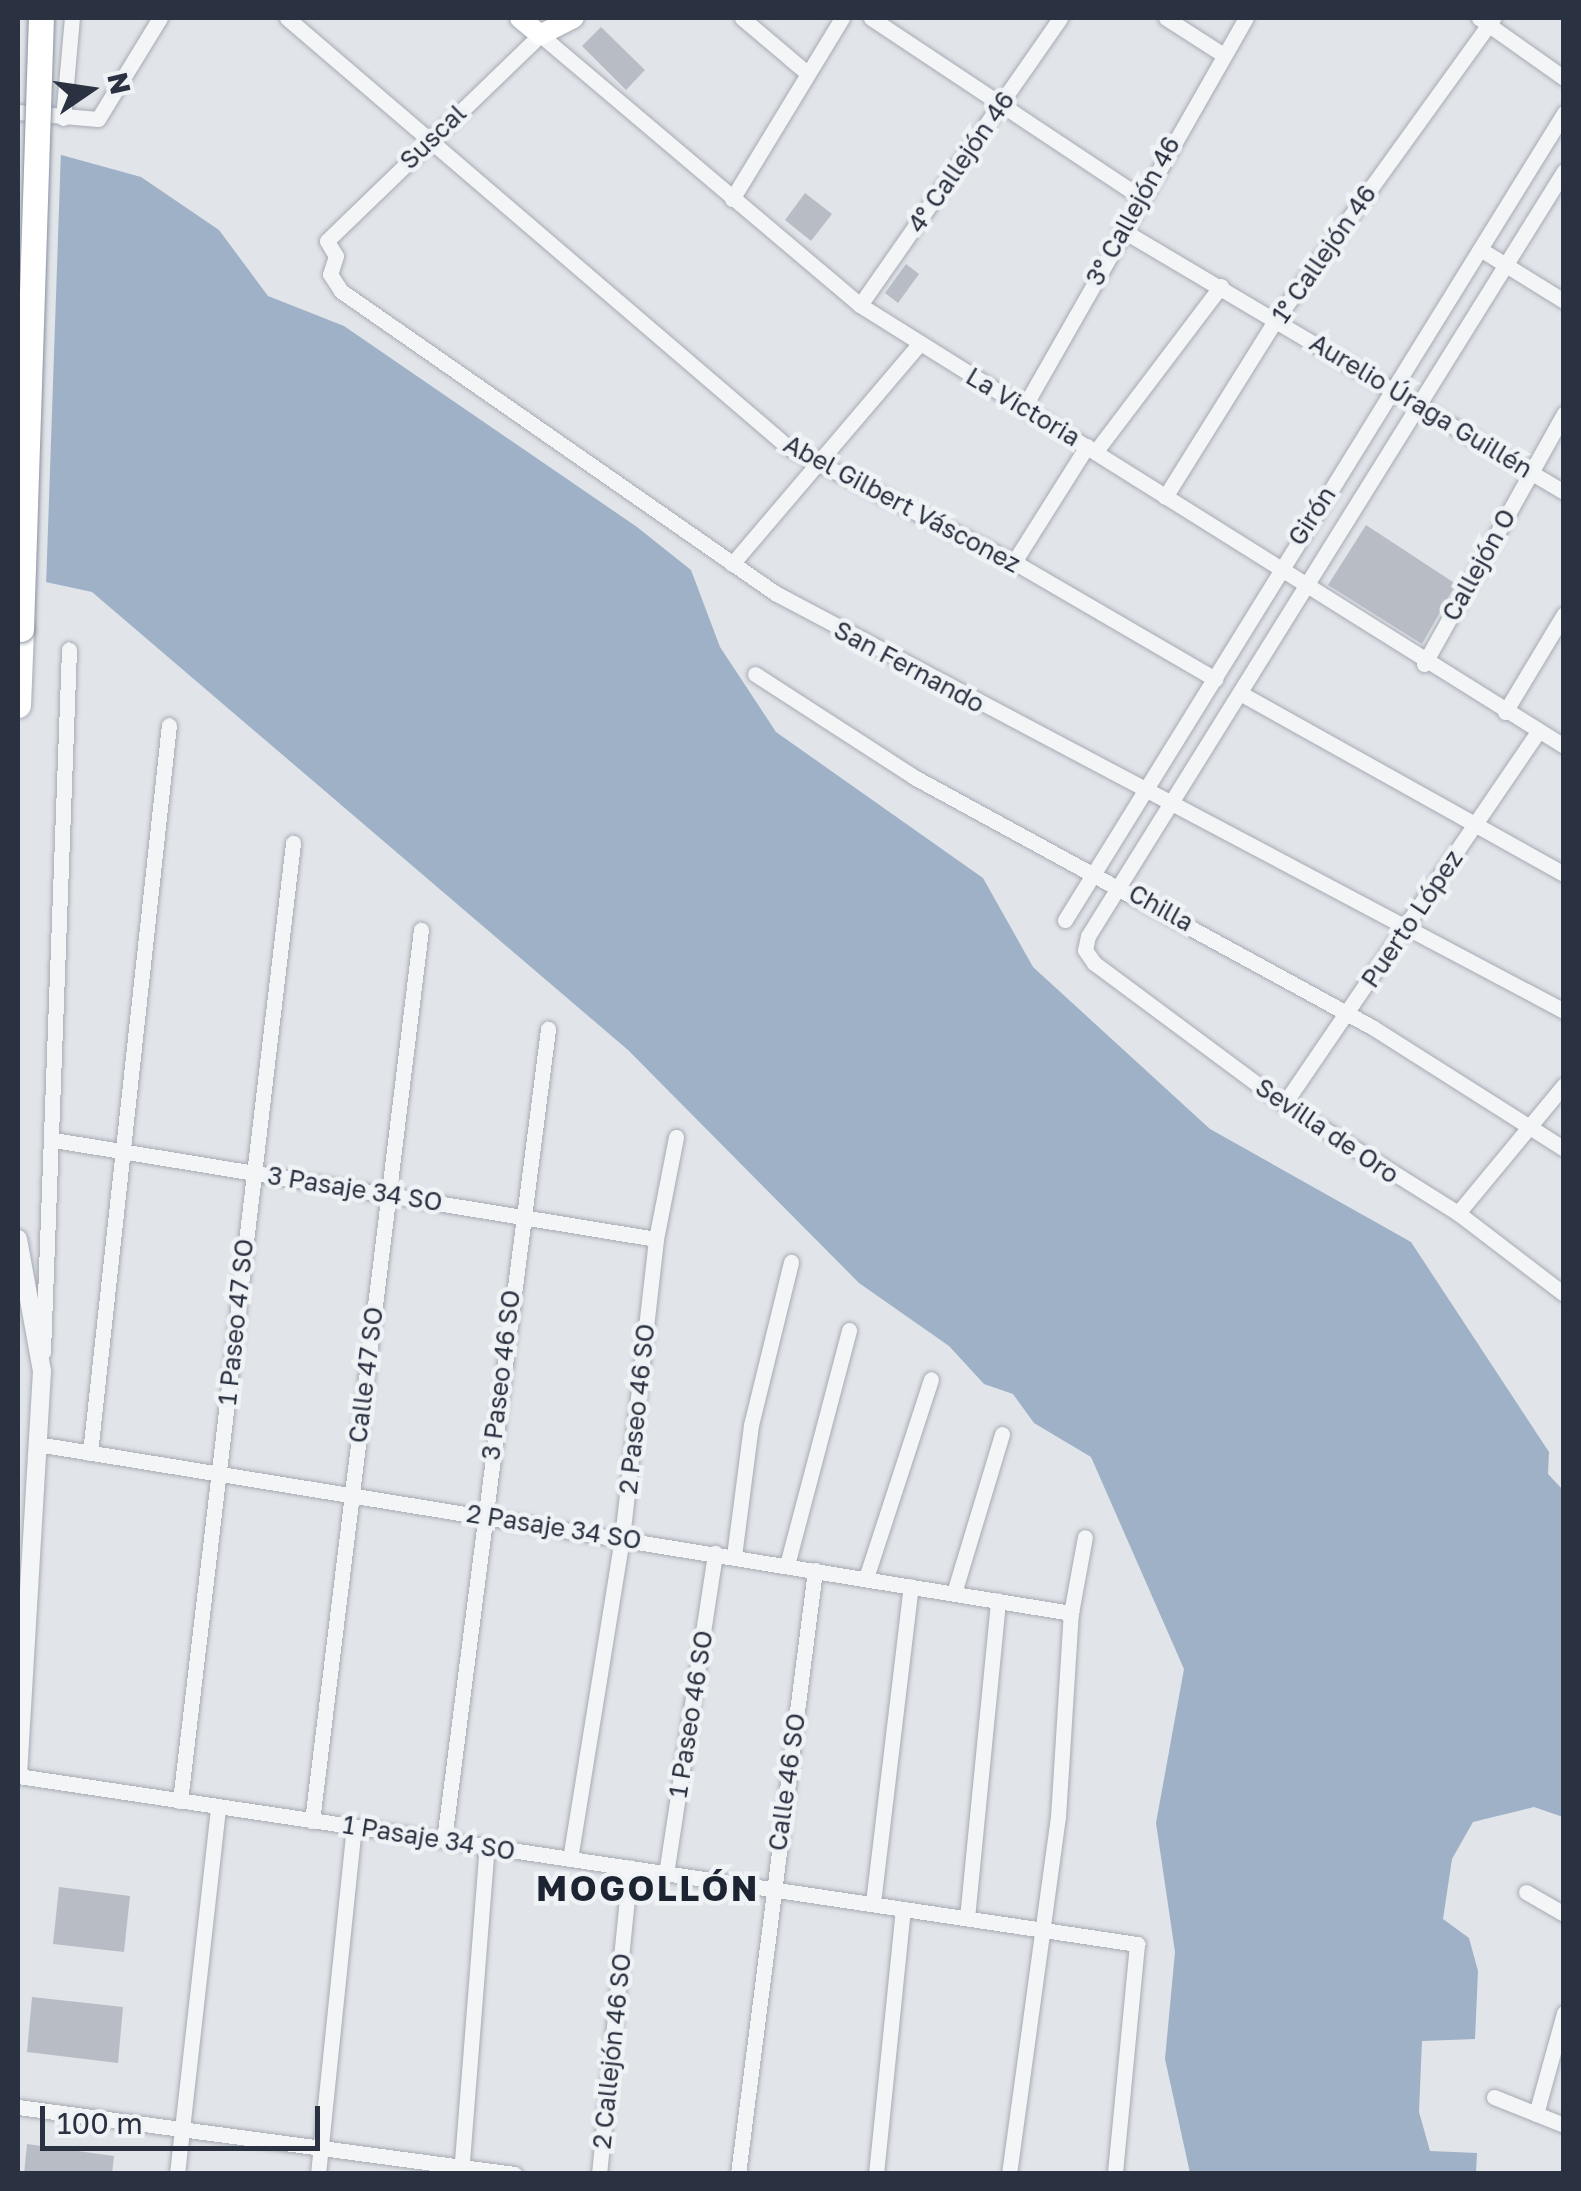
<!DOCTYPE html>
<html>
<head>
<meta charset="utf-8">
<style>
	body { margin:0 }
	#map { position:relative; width:1581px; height:2191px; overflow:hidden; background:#e1e4e9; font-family:"Golos Text",sans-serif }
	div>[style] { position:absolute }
	.water>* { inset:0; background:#9eb1c7 }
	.pier>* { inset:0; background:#e1e4e9 }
	.building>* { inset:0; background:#b8bdc5 }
	.roads { filter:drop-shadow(0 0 2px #a6abb3) drop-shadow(0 0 2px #a6abb3) }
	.minor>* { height:15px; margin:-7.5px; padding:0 7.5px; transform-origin:7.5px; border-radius:7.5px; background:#f3f5f7 }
	.tertiary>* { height:18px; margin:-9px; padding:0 9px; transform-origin:9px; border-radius:9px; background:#f3f5f7 }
	.secondary>* { height:20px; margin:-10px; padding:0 10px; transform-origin:10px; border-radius:10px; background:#fff }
	.trunk>* { height:25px; margin:-12.5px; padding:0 12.5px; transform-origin:12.5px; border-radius:12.5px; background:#fff }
	.bridges { filter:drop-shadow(0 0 2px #89919f) drop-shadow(0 0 2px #89919f) }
	.trunk-bridge>* { height:25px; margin:-12.5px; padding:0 12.5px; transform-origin:12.5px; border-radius:12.5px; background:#fff }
	span { translate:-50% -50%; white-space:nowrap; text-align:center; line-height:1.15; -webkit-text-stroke:9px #f0f3f6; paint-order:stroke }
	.street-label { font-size:25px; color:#2a3140 }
	.district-label { font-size:35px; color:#1c2331; font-weight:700; letter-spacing:2.5px }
	.frame { position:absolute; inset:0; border:20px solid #2a3140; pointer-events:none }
	.north { position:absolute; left:40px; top:40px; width:100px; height:100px; -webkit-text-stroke:8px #f0f3f6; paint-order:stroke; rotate:77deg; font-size:28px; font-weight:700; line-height:40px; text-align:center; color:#2a3140 }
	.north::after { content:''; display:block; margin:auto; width:35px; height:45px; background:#2a3140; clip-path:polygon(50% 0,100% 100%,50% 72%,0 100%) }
	.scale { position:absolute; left:40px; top:2106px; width:280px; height:45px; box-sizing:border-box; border:5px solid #2a3140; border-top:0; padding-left:12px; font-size:30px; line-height:35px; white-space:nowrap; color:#2a3140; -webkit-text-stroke:8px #f0f3f6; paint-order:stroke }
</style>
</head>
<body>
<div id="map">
	<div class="water">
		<i style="clip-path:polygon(18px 143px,141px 177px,219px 230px,268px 296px,344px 326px,637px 527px,691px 570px,720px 647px,776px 732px,983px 878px,1033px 967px,1210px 1129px,1411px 1242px,1549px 1452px,1548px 1474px,1563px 1490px,1563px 1817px,1534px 1807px,1473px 1822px,1452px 1859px,1443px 1919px,1469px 1938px,1478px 1971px,1475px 2039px,1422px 2041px,1419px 2112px,1430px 2151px,1477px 2153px,1476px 2173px,1190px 2173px,1165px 2059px,1175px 1952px,1156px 1823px,1184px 1669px,1091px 1457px,1034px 1423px,1013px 1394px,984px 1384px,949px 1346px,859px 1283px,628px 1050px,92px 592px,18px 576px)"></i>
	</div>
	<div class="pier">
		<i style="clip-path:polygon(18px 138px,61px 150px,46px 587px,18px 581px)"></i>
	</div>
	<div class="building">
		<i style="clip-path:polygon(601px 27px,645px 70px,626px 90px,582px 46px)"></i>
		<i style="clip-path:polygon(805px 193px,832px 214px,811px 241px,785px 220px)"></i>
		<i style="clip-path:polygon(906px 264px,919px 274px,898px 303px,885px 293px)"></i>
		<i style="clip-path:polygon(1366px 525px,1456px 584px,1422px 644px,1328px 585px)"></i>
		<i style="clip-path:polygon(59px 1887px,130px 1896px,124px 1952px,53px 1944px)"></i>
		<i style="clip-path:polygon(32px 1997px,123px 2007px,118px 2063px,27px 2052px)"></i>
		<i style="clip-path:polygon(27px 2144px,114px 2156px,112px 2174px,24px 2174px)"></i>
	</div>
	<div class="roads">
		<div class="minor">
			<i style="left:287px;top:18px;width:661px;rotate:40.58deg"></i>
			<i style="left:789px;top:448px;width:252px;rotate:26.9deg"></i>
			<i style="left:1014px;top:562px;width:233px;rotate:30.2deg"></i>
			<i style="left:742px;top:18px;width:85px;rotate:40.2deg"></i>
			<i style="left:871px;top:18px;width:323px;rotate:33.6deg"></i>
			<i style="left:1166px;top:18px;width:67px;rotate:32.7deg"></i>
			<i style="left:1479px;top:18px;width:104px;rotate:35.2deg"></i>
			<i style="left:18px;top:112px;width:80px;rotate:5deg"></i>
			<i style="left:98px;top:119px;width:119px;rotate:-58.5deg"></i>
			<i style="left:63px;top:118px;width:100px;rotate:-84.9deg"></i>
			<i style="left:1564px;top:171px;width:901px;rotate:121.89deg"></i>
			<i style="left:1088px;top:936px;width:14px;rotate:102deg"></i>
			<i style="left:1085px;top:950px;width:16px;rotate:55deg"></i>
			<i style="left:1094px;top:963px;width:237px;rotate:36.6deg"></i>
			<i style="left:1284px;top:1104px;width:205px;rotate:32.1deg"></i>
			<i style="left:1458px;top:1213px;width:133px;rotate:37.4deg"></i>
			<i style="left:732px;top:199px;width:212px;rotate:-58.7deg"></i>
			<i style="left:1122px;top:230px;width:514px;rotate:30.66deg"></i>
			<i style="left:1480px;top:249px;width:99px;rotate:31.8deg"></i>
			<i style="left:860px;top:305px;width:350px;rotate:-55.1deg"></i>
			<i style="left:1024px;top:407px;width:448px;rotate:-60.3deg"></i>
			<i style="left:1096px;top:451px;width:207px;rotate:-52.9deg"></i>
			<i style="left:1165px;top:497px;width:211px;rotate:-58deg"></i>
			<i style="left:1277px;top:318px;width:370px;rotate:-54.2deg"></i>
			<i style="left:1014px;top:562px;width:137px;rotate:-57.8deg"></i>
			<i style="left:732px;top:564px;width:289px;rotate:-49.6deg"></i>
			<i style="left:1424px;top:664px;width:287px;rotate:-60.8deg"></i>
			<i style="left:755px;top:674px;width:189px;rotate:32.9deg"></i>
			<i style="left:914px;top:777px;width:522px;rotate:28.63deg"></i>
			<i style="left:1372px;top:1027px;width:227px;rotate:32.4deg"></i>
			<i style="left:1240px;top:693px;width:371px;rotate:29.2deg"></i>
			<i style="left:1505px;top:712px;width:114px;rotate:-59deg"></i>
			<i style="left:1564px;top:746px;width:831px;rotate:-147.94deg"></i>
			<i style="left:860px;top:305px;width:419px;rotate:-139.8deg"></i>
			<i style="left:540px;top:35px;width:296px;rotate:136deg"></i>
			<i style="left:327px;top:241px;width:17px;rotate:59deg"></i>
			<i style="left:336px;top:256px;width:19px;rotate:108deg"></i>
			<i style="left:330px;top:274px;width:20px;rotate:57deg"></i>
			<i style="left:341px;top:291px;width:529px;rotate:34.83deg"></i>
			<i style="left:775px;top:593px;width:893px;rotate:27.91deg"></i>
			<i style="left:1065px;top:920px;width:949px;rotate:-58.27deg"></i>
			<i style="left:1284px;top:1104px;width:451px;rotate:-55.7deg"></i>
			<i style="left:54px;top:1140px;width:610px;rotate:9.34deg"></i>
			<i style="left:1458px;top:1213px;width:166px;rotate:-50.4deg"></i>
			<i style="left:43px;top:1352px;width:703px;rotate:-87.88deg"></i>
			<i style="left:37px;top:1444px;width:1048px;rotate:9.28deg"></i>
			<i style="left:90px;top:1453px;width:732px;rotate:-83.81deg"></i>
			<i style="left:734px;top:1556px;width:132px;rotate:-82.6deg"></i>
			<i style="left:751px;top:1425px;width:168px;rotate:-76.2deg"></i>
			<i style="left:787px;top:1565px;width:243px;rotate:-75.2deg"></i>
			<i style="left:866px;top:1578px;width:209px;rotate:-71.9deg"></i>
			<i style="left:954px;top:1593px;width:166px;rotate:-73.2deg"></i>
			<i style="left:18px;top:1776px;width:1132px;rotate:8.54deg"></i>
			<i style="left:1137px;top:1944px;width:231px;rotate:95.5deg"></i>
			<i style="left:180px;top:1801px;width:965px;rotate:-83.27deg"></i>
			<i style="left:312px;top:1821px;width:898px;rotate:-83.03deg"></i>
			<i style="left:444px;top:1840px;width:818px;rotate:-82.69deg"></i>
			<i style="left:570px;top:1859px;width:325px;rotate:-80.8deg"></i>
			<i style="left:622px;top:1538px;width:301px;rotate:-83.5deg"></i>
			<i style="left:656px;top:1239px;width:104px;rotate:-78.9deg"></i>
			<i style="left:666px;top:1874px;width:325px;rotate:-81.3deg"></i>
			<i style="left:1526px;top:1892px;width:44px;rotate:30.1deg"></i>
			<i style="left:873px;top:1903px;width:319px;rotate:-83.2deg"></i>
			<i style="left:967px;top:1918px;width:319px;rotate:-84.4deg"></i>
			<i style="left:1494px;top:2097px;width:75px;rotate:21.8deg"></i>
			<i style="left:18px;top:2107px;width:501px;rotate:7.69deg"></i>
			<i style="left:1536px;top:2114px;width:105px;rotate:-74.5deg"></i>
			<i style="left:177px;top:2174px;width:370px;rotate:-83.6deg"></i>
			<i style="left:318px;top:2174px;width:349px;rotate:-84.1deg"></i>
			<i style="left:461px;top:2174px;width:328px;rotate:-85.5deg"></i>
			<i style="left:599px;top:2174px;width:308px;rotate:-84.2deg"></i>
			<i style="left:738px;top:2174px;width:609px;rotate:-82.73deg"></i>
			<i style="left:876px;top:2174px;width:266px;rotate:-84.2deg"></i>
			<i style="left:1009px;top:2174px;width:360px;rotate:-82.2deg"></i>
			<i style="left:1058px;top:1817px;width:204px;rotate:-86.4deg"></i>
			<i style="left:1071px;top:1613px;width:77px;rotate:-79.6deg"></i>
		</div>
		<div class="tertiary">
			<i style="left:18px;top:1239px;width:134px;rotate:79.7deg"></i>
			<i style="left:42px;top:1371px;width:405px;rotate:93.4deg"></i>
		</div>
		<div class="secondary">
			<i style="left:520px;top:18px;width:26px;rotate:40deg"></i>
			<i style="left:540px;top:35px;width:38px;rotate:-27deg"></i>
		</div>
		<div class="trunk">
			<i style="left:18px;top:705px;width:76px;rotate:-87.7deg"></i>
		</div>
	</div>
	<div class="bridges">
		<div class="trunk-bridge">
			<i style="left:21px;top:629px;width:611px;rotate:-88.13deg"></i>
		</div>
	</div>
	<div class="street-label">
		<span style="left:433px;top:137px;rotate:-44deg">Suscal</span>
		<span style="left:961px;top:162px;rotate:-55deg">4° Callejón 46</span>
		<span style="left:1133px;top:211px;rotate:-61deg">3° Callejón 46</span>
		<span style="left:1324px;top:254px;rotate:-55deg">1° Callejón 46</span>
		<span style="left:1421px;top:406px;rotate:31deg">Aurelio Úraga Guillén</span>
		<span style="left:1023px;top:407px;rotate:31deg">La Victoria</span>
		<span style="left:902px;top:504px;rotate:28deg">Abel Gilbert Vásconez</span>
		<span style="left:1312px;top:516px;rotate:-57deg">Girón</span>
		<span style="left:1479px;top:565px;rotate:-61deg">Callejón O</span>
		<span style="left:909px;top:667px;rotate:28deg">San Fernando</span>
		<span style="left:1161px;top:908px;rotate:29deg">Chilla</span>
		<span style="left:1412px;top:919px;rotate:-56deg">Puerto López</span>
		<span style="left:1327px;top:1131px;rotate:34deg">Sevilla de Oro</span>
		<span style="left:355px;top:1189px;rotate:9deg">3 Pasaje 34 SO</span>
		<span style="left:236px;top:1322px;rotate:-84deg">1 Paseo 47 SO</span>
		<span style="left:366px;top:1375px;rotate:-83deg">Calle 47 SO</span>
		<span style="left:501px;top:1375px;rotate:-83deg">3 Paseo 46 SO</span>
		<span style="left:637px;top:1409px;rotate:-84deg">2 Paseo 46 SO</span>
		<span style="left:554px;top:1527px;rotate:9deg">2 Pasaje 34 SO</span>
		<span style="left:691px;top:1714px;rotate:-81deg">1 Paseo 46 SO</span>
		<span style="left:787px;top:1782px;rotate:-82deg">Calle 46 SO</span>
		<span style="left:429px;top:1838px;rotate:9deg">1 Pasaje 34 SO</span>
		<span style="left:612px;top:2051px;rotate:-84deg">2 Callejón 46 SO</span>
	</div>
	<div class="district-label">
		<span style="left:648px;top:1888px">MOGOLLÓN</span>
	</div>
	<div class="frame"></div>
	<div class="north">N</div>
	<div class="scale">100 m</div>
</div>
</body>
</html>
